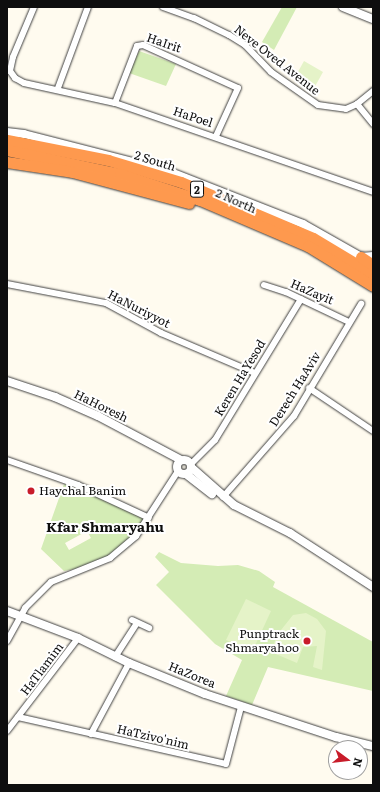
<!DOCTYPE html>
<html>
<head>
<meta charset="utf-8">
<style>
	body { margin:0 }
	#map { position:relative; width:380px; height:792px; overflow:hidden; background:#fffbef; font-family:Literata,serif }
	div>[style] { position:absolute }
	.green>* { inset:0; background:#d4ecb5 }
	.pitch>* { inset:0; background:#e5f3c8 }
	.roads { filter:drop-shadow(0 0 1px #414141) drop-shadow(0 0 1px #414141) }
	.minor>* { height:6px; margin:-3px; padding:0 3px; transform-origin:3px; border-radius:3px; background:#fff }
	.tertiary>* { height:8px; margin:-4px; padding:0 4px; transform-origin:4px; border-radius:4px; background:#fff }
	.tertiary>.ring { margin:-4px; padding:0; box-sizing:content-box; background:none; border:8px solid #fff; border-radius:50% }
	.motorway>* { height:11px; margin:-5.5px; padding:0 5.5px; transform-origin:5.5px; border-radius:5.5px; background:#fe994e }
	.dots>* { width:11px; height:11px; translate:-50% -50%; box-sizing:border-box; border:2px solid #fff; border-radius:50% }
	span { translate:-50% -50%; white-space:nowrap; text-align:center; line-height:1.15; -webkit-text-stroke:4px #fff; paint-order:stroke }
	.shield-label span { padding:1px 3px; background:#fff; border:1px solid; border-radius:3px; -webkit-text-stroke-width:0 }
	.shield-label { font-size:11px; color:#0e0e0e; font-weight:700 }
	.street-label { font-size:12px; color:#0e0e0e }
	.poi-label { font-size:12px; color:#0e0e0e }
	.left { translate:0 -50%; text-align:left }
	.right { translate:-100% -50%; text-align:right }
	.quarter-label { font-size:14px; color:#0e0e0e; font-weight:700 }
	.frame { position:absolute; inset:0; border:8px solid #0e0e0e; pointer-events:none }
	.north { position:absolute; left:328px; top:740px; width:40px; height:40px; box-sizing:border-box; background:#fff; border:1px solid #9f9f9f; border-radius:50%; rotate:105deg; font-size:11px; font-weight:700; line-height:16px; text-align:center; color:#0e0e0e }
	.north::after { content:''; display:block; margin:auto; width:14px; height:18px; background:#c81c2a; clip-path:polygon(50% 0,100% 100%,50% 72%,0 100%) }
</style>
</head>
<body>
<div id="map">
	<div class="green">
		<i style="clip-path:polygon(282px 7px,297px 7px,274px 50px,262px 42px)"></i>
		<i style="clip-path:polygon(139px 51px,176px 64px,166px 86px,129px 73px)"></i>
		<i style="clip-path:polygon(evenodd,64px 484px,77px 488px,145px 519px,133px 536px,108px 556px,81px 568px,64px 571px,41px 549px,64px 484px,87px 531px,91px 538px,69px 550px,65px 543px,87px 531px)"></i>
		<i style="clip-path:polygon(159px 552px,181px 563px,218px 566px,238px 565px,259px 571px,275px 582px,273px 587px,373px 642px,373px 691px,268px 667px,252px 705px,226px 696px,242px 660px,215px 644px,156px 585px,169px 572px,155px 557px)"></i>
	</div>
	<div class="pitch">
		<i style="clip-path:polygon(304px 61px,323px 72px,313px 90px,294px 79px)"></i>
		<i style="clip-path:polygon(246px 599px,271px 611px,252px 652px,226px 640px)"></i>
		<i style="clip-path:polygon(306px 613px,317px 619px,326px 631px,322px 670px,313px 667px,317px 646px,303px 647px,297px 663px,271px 652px,277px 635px,293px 615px)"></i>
	</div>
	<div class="roads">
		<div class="minor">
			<i style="left:163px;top:7px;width:33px;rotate:20deg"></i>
			<i style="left:194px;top:18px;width:39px;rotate:26deg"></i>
			<i style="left:229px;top:35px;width:19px;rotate:32deg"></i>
			<i style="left:245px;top:45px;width:37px;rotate:46deg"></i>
			<i style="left:271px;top:72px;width:57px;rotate:35.1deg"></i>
			<i style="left:318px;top:105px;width:28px;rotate:8deg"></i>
			<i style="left:346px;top:109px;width:12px;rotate:-24deg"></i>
			<i style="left:357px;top:104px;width:26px;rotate:51deg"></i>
			<i style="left:10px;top:71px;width:9px;rotate:54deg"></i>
			<i style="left:15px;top:78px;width:10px;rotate:29deg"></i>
			<i style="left:24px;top:83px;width:93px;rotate:12.4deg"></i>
			<i style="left:115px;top:103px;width:273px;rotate:19deg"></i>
			<i style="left:10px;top:71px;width:14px;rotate:-78deg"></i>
			<i style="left:13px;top:57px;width:54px;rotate:-67.2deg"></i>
			<i style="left:58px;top:88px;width:86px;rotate:-69.7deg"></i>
			<i style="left:115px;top:103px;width:61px;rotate:-68.9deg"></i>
			<i style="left:137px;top:46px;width:6px;rotate:-9deg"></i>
			<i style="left:143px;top:45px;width:104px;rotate:24.4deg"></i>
			<i style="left:238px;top:88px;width:53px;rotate:114.6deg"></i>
			<i style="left:357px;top:104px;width:21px;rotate:-39deg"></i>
			<i style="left:7px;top:284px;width:101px;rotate:10.9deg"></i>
			<i style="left:106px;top:303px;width:63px;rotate:28.6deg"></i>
			<i style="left:161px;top:333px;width:102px;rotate:23.1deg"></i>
			<i style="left:264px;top:285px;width:23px;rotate:18deg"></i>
			<i style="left:286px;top:292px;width:70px;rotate:25.5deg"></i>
			<i style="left:309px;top:388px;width:77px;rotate:33.9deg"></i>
			<i style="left:7px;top:460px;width:75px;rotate:19.4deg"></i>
			<i style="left:78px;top:485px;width:78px;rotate:24.9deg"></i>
			<i style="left:191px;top:464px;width:34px;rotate:-45deg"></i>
			<i style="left:215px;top:440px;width:165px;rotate:-58.6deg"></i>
			<i style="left:223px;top:497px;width:108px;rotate:-48.8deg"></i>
			<i style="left:294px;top:416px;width:131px;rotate:-59.1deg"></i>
			<i style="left:132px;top:620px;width:19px;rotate:25deg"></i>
			<i style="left:7px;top:641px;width:38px;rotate:-61deg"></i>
			<i style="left:25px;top:608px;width:37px;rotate:-45deg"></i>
			<i style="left:51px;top:582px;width:64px;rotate:-22.1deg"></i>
			<i style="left:110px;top:558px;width:34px;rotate:-40deg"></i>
			<i style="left:136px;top:536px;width:77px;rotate:-57.1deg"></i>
			<i style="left:115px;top:657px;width:40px;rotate:-57.1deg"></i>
			<i style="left:18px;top:717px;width:213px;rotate:12.7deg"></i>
			<i style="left:226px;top:764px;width:59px;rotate:-75.3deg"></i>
			<i style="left:7px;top:731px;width:117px;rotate:-52.6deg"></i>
			<i style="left:91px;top:734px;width:81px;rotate:-61.8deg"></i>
		</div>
		<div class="tertiary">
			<i style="left:343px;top:7px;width:32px;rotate:22deg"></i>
			<i style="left:7px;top:132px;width:17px;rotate:7deg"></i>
			<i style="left:24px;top:134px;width:149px;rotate:14.4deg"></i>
			<i style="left:168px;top:171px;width:145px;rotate:21.4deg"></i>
			<i style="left:303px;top:224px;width:67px;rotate:29.6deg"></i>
			<i style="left:361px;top:257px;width:12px;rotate:-5deg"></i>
			<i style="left:7px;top:381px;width:51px;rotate:18.4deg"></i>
			<i style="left:55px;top:397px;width:47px;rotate:23.8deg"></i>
			<i style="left:98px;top:416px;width:94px;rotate:27.9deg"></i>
			<i class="ring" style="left:177px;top:460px;width:6px;height:6px"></i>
			<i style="left:192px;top:468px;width:56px;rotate:41.4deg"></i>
			<i style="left:234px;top:505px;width:63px;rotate:26.6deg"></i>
			<i style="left:290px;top:533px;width:99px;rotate:33deg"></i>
			<i style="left:186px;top:474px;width:33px;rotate:38deg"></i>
			<i style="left:7px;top:611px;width:76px;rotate:20.8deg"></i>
			<i style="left:78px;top:638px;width:57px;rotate:26.1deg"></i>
			<i style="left:129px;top:663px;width:82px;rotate:22.2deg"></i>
			<i style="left:205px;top:694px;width:138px;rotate:18.2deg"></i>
			<i style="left:336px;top:737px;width:38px;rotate:14deg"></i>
		</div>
		<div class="motorway">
			<i style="left:7px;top:140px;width:103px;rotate:11.2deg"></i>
			<i style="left:108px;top:160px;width:76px;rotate:16.8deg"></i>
			<i style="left:181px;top:182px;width:143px;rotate:23deg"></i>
			<i style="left:313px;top:238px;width:70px;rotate:31deg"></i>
			<i style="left:7px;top:150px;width:116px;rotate:12deg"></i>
			<i style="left:120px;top:174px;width:84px;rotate:18deg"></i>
			<i style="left:200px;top:200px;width:117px;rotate:23.1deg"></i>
			<i style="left:308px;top:246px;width:76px;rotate:31.6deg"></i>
			<i style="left:7px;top:162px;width:67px;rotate:8.6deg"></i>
			<i style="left:73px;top:172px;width:120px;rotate:15deg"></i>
			<i style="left:361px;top:257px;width:14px;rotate:34deg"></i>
		</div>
	</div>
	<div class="dots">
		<i style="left:31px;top:491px;background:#c81c2a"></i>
		<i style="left:307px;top:641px;background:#c81c2a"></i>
	</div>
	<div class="shield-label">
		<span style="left:197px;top:189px">2</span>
	</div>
	<div class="street-label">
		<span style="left:164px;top:43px;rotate:19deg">HaIrit</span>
		<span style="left:277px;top:60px;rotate:38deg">Neve Oved Avenue</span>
		<span style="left:193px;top:117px;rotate:18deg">HaPoel</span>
		<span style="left:155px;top:161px;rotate:17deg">2 South</span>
		<span style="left:236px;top:201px;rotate:24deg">2 North</span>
		<span style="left:312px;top:292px;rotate:23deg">HaZayit</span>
		<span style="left:139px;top:309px;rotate:27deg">HaNuriyyot</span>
		<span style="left:240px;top:378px;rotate:-59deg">Keren HaYesod</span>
		<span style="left:295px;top:389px;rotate:-58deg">Derech HaAviv</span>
		<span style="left:101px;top:406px;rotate:26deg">HaHoresh</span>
		<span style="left:42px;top:669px;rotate:-53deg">HaTlamim</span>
		<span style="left:192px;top:675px;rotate:22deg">HaZorea</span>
		<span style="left:153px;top:737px;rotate:13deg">HaTzivo'nim</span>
	</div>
	<div class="poi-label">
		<span class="left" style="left:39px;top:491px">Haychal Banim</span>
		<span class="right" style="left:299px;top:641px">Punptrack<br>Shmaryahoo</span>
	</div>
	<div class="quarter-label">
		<span style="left:105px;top:526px">Kfar Shmaryahu</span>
	</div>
	<div class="frame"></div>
	<div class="north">N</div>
</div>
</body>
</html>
